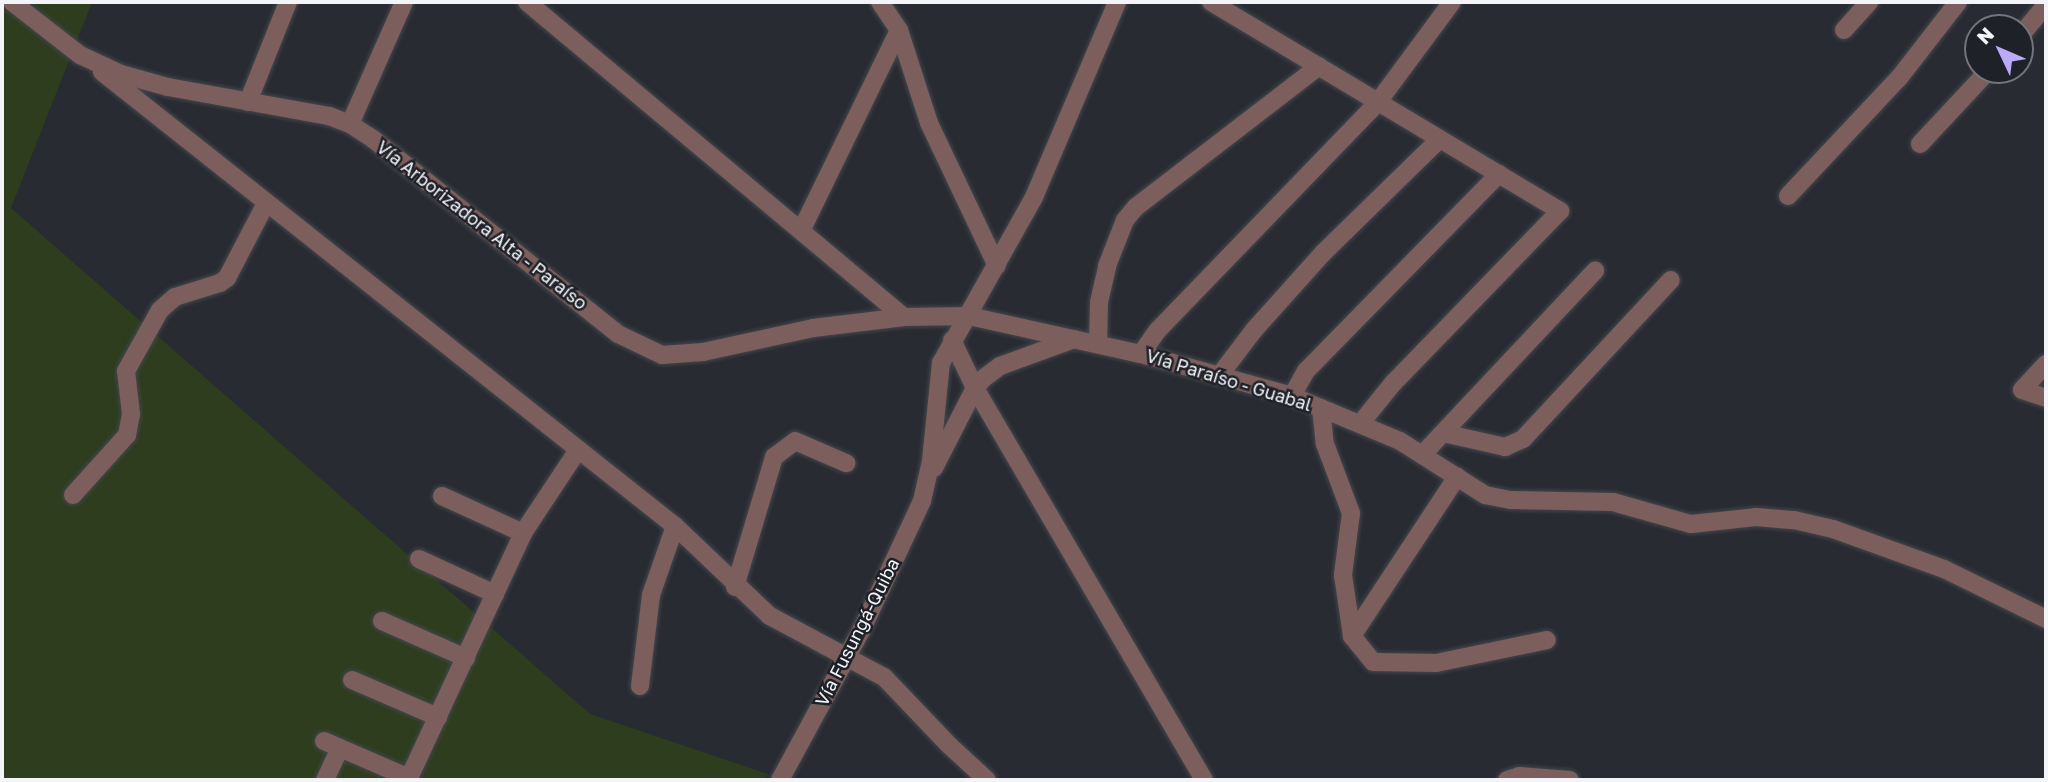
<!DOCTYPE html>
<html>
<head>
<meta charset="utf-8">
<style>
	body { margin:0 }
	#map { position:relative; width:2048px; height:782px; overflow:hidden; background:#282b31; font-family:"Golos Text",sans-serif }
	div>[style] { position:absolute }
	.green>* { inset:0; background:#2d3d1d }
	.roads { filter:drop-shadow(0 0 2px #44474d) drop-shadow(0 0 2px #44474d) }
	.minor>* { height:18px; margin:-9px; padding:0 9px; transform-origin:9px; border-radius:9px; background:#7c5e5c }
	span { translate:-50% -50%; white-space:nowrap; text-align:center; line-height:1.15; -webkit-text-stroke:5px #1e2127; paint-order:stroke }
	.street-label { font-size:18px; color:#f2f4f8 }
	.frame { position:absolute; inset:0; border:4px solid #f2f4f8; pointer-events:none }
	.north { position:absolute; left:1964px; top:14px; width:70px; height:70px; box-sizing:border-box; background:#1e2127; border:2px solid #73757b; border-radius:50%; rotate:314deg; font-size:19px; font-weight:700; line-height:28px; text-align:center; color:#f2f4f8 }
	.north::after { content:''; display:block; margin:auto; width:24px; height:32px; background:#baaaf7; clip-path:polygon(50% 0,100% 100%,50% 72%,0 100%) }
</style>
</head>
<body>
<div id="map">
	<div class="green">
		<i style="clip-path:polygon(2px 2px,92px 2px,11px 208px,590px 714px,768px 774px,766px 780px,2px 780px)"></i>
	</div>
	<div class="roads">
		<div class="minor">
			<i style="left:12px;top:2px;width:86px;rotate:37.9deg"></i>
			<i style="left:80px;top:55px;width:45px;rotate:24.9deg"></i>
			<i style="left:121px;top:74px;width:49px;rotate:15.5deg"></i>
			<i style="left:168px;top:87px;width:164px;rotate:10.2deg"></i>
			<i style="left:329px;top:116px;width:22px;rotate:21deg"></i>
			<i style="left:350px;top:124px;width:27px;rotate:33deg"></i>
			<i style="left:373px;top:139px;width:313px;rotate:38.5deg"></i>
			<i style="left:618px;top:334px;width:49px;rotate:25.5deg"></i>
			<i style="left:662px;top:355px;width:41px;rotate:-4.2deg"></i>
			<i style="left:703px;top:352px;width:113px;rotate:-12.3deg"></i>
			<i style="left:813px;top:328px;width:92px;rotate:-6.9deg"></i>
			<i style="left:904px;top:317px;width:65px;rotate:-0.9deg"></i>
			<i style="left:969px;top:316px;width:176px;rotate:12.5deg"></i>
			<i style="left:1141px;top:354px;width:157px;rotate:15.5deg"></i>
			<i style="left:1292px;top:396px;width:117px;rotate:22.6deg"></i>
			<i style="left:1400px;top:441px;width:101px;rotate:32.4deg"></i>
			<i style="left:1485px;top:495px;width:26px;rotate:11deg"></i>
			<i style="left:1511px;top:500px;width:102px;rotate:1.1deg"></i>
			<i style="left:1613px;top:502px;width:81px;rotate:15.8deg"></i>
			<i style="left:1691px;top:524px;width:65px;rotate:-6.1deg"></i>
			<i style="left:1756px;top:517px;width:38px;rotate:5deg"></i>
			<i style="left:1794px;top:520px;width:40px;rotate:13deg"></i>
			<i style="left:1833px;top:529px;width:118px;rotate:19.8deg"></i>
			<i style="left:1944px;top:569px;width:114px;rotate:26.1deg"></i>
			<i style="left:527px;top:2px;width:491px;rotate:39.9deg"></i>
			<i style="left:880px;top:2px;width:34px;rotate:56deg"></i>
			<i style="left:899px;top:30px;width:98px;rotate:72.1deg"></i>
			<i style="left:929px;top:123px;width:158px;rotate:64.6deg"></i>
			<i style="left:1211px;top:2px;width:407px;rotate:30.9deg"></i>
			<i style="left:1560px;top:211px;width:238px;rotate:134.1deg"></i>
			<i style="left:1394px;top:382px;width:54px;rotate:129deg"></i>
			<i style="left:1844px;top:30px;width:38px;rotate:-48deg"></i>
			<i style="left:2020px;top:36px;width:40px;rotate:-50deg"></i>
			<i style="left:102px;top:72px;width:731px;rotate:38.39deg"></i>
			<i style="left:675px;top:526px;width:131px;rotate:43.5deg"></i>
			<i style="left:770px;top:616px;width:129px;rotate:28.2deg"></i>
			<i style="left:884px;top:677px;width:95px;rotate:46.3deg"></i>
			<i style="left:950px;top:746px;width:50px;rotate:42.6deg"></i>
			<i style="left:248px;top:102px;width:108px;rotate:-68.2deg"></i>
			<i style="left:350px;top:124px;width:133px;rotate:-66.1deg"></i>
			<i style="left:1920px;top:144px;width:101px;rotate:-47deg"></i>
			<i style="left:1788px;top:196px;width:162px;rotate:-46.8deg"></i>
			<i style="left:1899px;top:78px;width:96px;rotate:-52.2deg"></i>
			<i style="left:802px;top:229px;width:221px;rotate:-64deg"></i>
			<i style="left:952px;top:340px;width:53px;rotate:64.4deg"></i>
			<i style="left:975px;top:388px;width:454px;rotate:59.7deg"></i>
			<i style="left:1098px;top:344px;width:42px;rotate:-88.6deg"></i>
			<i style="left:1099px;top:302px;width:37px;rotate:-77deg"></i>
			<i style="left:1107px;top:266px;width:49px;rotate:-68.6deg"></i>
			<i style="left:1125px;top:220px;width:17px;rotate:-50deg"></i>
			<i style="left:1136px;top:207px;width:231px;rotate:-37.6deg"></i>
			<i style="left:1141px;top:354px;width:29px;rotate:-55deg"></i>
			<i style="left:1158px;top:330px;width:317px;rotate:-46deg"></i>
			<i style="left:1378px;top:102px;width:124px;rotate:-53.5deg"></i>
			<i style="left:2046px;top:364px;width:35px;rotate:133deg"></i>
			<i style="left:2022px;top:390px;width:25px;rotate:18deg"></i>
			<i style="left:1219px;top:376px;width:58px;rotate:-52.7deg"></i>
			<i style="left:1254px;top:330px;width:103px;rotate:-48.1deg"></i>
			<i style="left:1323px;top:253px;width:163px;rotate:-44.3deg"></i>
			<i style="left:1292px;top:396px;width:29px;rotate:-61deg"></i>
			<i style="left:1306px;top:371px;width:276px;rotate:-45.6deg"></i>
			<i style="left:1321px;top:408px;width:36px;rotate:84deg"></i>
			<i style="left:1325px;top:444px;width:74px;rotate:69.4deg"></i>
			<i style="left:1351px;top:513px;width:63px;rotate:97.4deg"></i>
			<i style="left:1343px;top:575px;width:62px;rotate:81.6deg"></i>
			<i style="left:1352px;top:636px;width:33px;rotate:51deg"></i>
			<i style="left:1373px;top:662px;width:63px;rotate:0.9deg"></i>
			<i style="left:1436px;top:663px;width:113px;rotate:-11.7deg"></i>
			<i style="left:1443px;top:433px;width:64px;rotate:12.7deg"></i>
			<i style="left:1505px;top:447px;width:20px;rotate:-24deg"></i>
			<i style="left:1523px;top:439px;width:217px;rotate:-47.1deg"></i>
			<i style="left:1422px;top:455px;width:253px;rotate:-46.8deg"></i>
			<i style="left:934px;top:468px;width:90px;rotate:-62.9deg"></i>
			<i style="left:975px;top:388px;width:13px;rotate:-48deg"></i>
			<i style="left:984px;top:378px;width:20px;rotate:-37deg"></i>
			<i style="left:1000px;top:366px;width:79px;rotate:-20deg"></i>
			<i style="left:73px;top:495px;width:81px;rotate:-48deg"></i>
			<i style="left:127px;top:435px;width:21px;rotate:-79deg"></i>
			<i style="left:131px;top:414px;width:43px;rotate:-96.6deg"></i>
			<i style="left:126px;top:371px;width:70px;rotate:-60.9deg"></i>
			<i style="left:160px;top:310px;width:20px;rotate:-41deg"></i>
			<i style="left:175px;top:297px;width:47px;rotate:-17.3deg"></i>
			<i style="left:220px;top:283px;width:9px;rotate:-36deg"></i>
			<i style="left:227px;top:278px;width:85px;rotate:-62.5deg"></i>
			<i style="left:442px;top:496px;width:89px;rotate:24.6deg"></i>
			<i style="left:419px;top:559px;width:84px;rotate:24.7deg"></i>
			<i style="left:735px;top:587px;width:136px;rotate:-73.3deg"></i>
			<i style="left:774px;top:457px;width:26px;rotate:-37deg"></i>
			<i style="left:795px;top:441px;width:56px;rotate:23.3deg"></i>
			<i style="left:382px;top:621px;width:92px;rotate:23.8deg"></i>
			<i style="left:1352px;top:636px;width:191px;rotate:-56.6deg"></i>
			<i style="left:352px;top:680px;width:94px;rotate:23.3deg"></i>
			<i style="left:640px;top:686px;width:92px;rotate:-83.1deg"></i>
			<i style="left:651px;top:595px;width:73px;rotate:-70.8deg"></i>
			<i style="left:324px;top:741px;width:93px;rotate:23.5deg"></i>
			<i style="left:325px;top:780px;width:35px;rotate:-65deg"></i>
			<i style="left:408px;top:780px;width:272px;rotate:-65deg"></i>
			<i style="left:523px;top:533px;width:100px;rotate:-56.5deg"></i>
			<i style="left:780px;top:780px;width:172px;rotate:-61.5deg"></i>
			<i style="left:862px;top:629px;width:141px;rotate:-64.9deg"></i>
			<i style="left:922px;top:501px;width:41px;rotate:-77.3deg"></i>
			<i style="left:931px;top:461px;width:99px;rotate:-84.2deg"></i>
			<i style="left:941px;top:363px;width:190px;rotate:-60.7deg"></i>
			<i style="left:1034px;top:197px;width:212px;rotate:-66.9deg"></i>
			<i style="left:1507px;top:780px;width:13px;rotate:-18deg"></i>
			<i style="left:1519px;top:776px;width:51px;rotate:4.5deg"></i>
		</div>
	</div>
	<div class="street-label">
		<span style="left:482px;top:225px;rotate:38deg">Vía Arborizadora Alta - Paraíso</span>
		<span style="left:1229px;top:380px;rotate:17deg">Vía Paraíso - Guabal</span>
		<span style="left:857px;top:632px;rotate:-63deg">Vía Fusungá-Quiba</span>
	</div>
	<div class="frame"></div>
	<div class="north">N</div>
</div>
</body>
</html>
